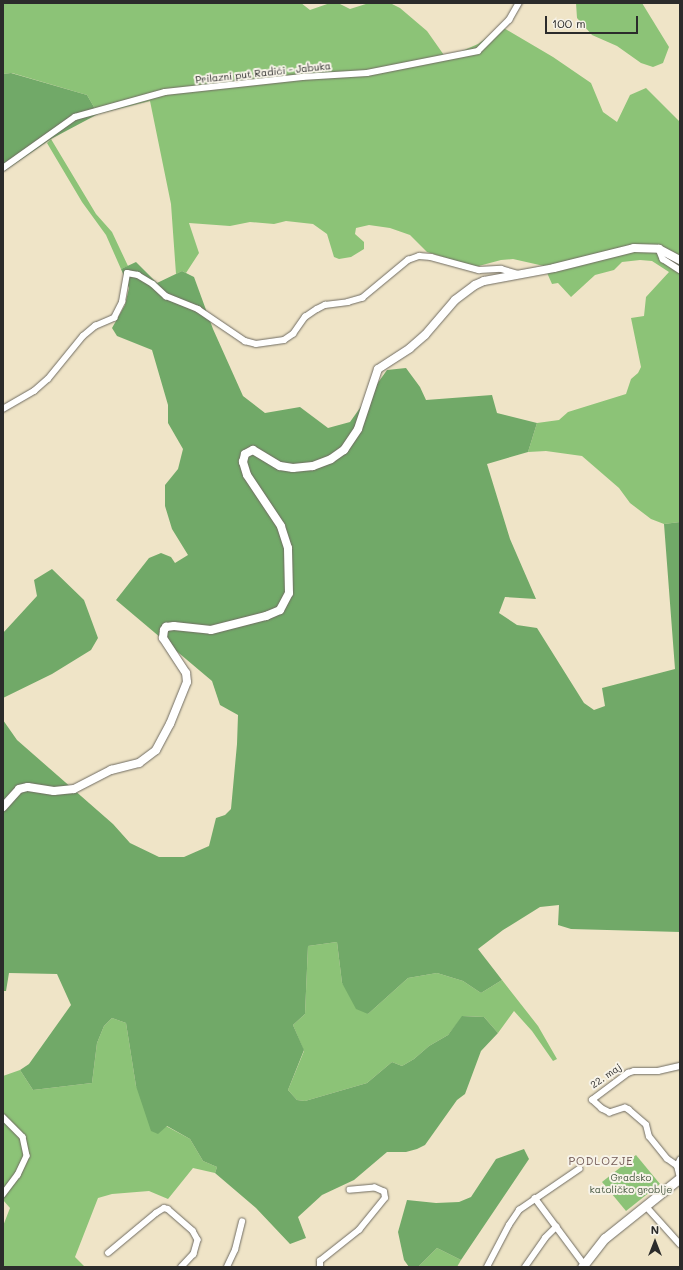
<!DOCTYPE html>
<html>
<head>
<meta charset="utf-8">
<style>
	body { margin:0 }
	#map { position:relative; width:683px; height:1270px; overflow:hidden; background:#efe4c7; font-family:Mali,sans-serif }
	div>[style] { position:absolute }
	.green>* { inset:0; background:#8cc377 }
	.forest>* { inset:0; background:#71a968 }
	.roads { filter:drop-shadow(0 0 1px #706c62) drop-shadow(0 0 1px #706c62) }
	.minor>* { height:5.5px; margin:-2.75px; padding:0 2.75px; transform-origin:2.75px; border-radius:2.75px; background:#fff }
	.secondary>* { height:8px; margin:-4px; padding:0 4px; transform-origin:4px; border-radius:4px; background:#fff }
	.primary>* { height:9px; margin:-4.5px; padding:0 4.5px; transform-origin:4.5px; border-radius:4.5px; background:#fff }
	span { translate:-50% -50%; white-space:nowrap; text-align:center; line-height:1.15; -webkit-text-stroke:4px #f7f3e8; paint-order:stroke }
	.street-label { font-size:10px; color:#2b2b2b }
	.park-label { font-size:10px; color:#485942 }
	.neighbourhood-label { font-size:11px; color:#715853; letter-spacing:1px }
	.frame { position:absolute; inset:0; border:4px solid #2b2b2b; pointer-events:none }
	.north { position:absolute; left:635px; top:1222px; width:40px; height:40px; -webkit-text-stroke:3px #f7f3e8; paint-order:stroke; rotate:0deg; font-size:11px; font-weight:700; line-height:16px; text-align:center; color:#2b2b2b }
	.north::after { content:''; display:block; margin:auto; width:14px; height:18px; background:#2b2b2b; clip-path:polygon(50% 0,100% 100%,50% 72%,0 100%) }
	.scale { position:absolute; left:545px; top:16px; width:93px; height:18px; box-sizing:border-box; border:2px solid #2b2b2b; border-top:0; padding-left:5px; font-size:12px; line-height:14px; white-space:nowrap; color:#2b2b2b; -webkit-text-stroke:3px #f7f3e8; paint-order:stroke }
</style>
</head>
<body>
<div id="map">
	<div class="green">
		<i style="clip-path:polygon(3px 3px,301px 3px,310px 10px,330px 3px,338px 3px,350px 9px,369px 3px,390px 3px,400px 8px,427px 31px,446px 58px,478px 44px,502px 27px,553px 57px,591px 83px,603px 112px,617px 122px,630px 95px,646px 88px,680px 122px,680px 522px,664px 524px,651px 519px,630px 503px,619px 488px,582px 456px,546px 451px,528px 452px,537px 423px,559px 420px,568px 412px,626px 394px,631px 379px,638px 373px,641px 367px,631px 318px,644px 316px,646px 297px,669px 272px,652px 261px,640px 260px,622px 262px,614px 270px,595px 275px,571px 297px,558px 283px,552px 284px,544px 266px,513px 259px,501px 260px,475px 267px,427px 252px,410px 235px,390px 228px,369px 225px,356px 228px,355px 234px,364px 242px,364px 249px,351px 257px,339px 259px,334px 257px,327px 234px,313px 224px,286px 221px,274px 224px,250px 222px,230px 226px,189px 223px,199px 253px,186px 273px,182px 271px,176px 274px,171px 204px,150px 101px,98px 114px,87px 95px,12px 73px,3px 74px)"></i>
		<i style="clip-path:polygon(576px 3px,642px 3px,669px 47px,663px 63px,653px 67px,641px 63px,617px 46px,592px 35px,577px 18px)"></i>
		<i style="clip-path:polygon(51px 139px,96px 214px,112px 232px,128px 266px,121px 269px,106px 235px,82px 202px,47px 143px)"></i>
		<i style="clip-path:polygon(337px 942px,342px 983px,368px 1014px,408px 978px,437px 973px,463px 981px,481px 993px,502px 980px,538px 1026px,557px 1059px,553px 1061px,532px 1031px,514px 1011px,498px 1033px,484px 1017px,463px 1016px,448px 1035px,429px 1046px,414px 1059px,402px 1066px,392px 1062px,367px 1083px,305px 1101px,297px 1100px,288px 1090px,304px 1051px,293px 1025px,305px 1014px,308px 946px)"></i>
		<i style="clip-path:polygon(112px 1018px,126px 1023px,136px 1086px,166px 1126px,190px 1139px,203px 1161px,217px 1167px,215px 1173px,193px 1168px,168px 1199px,149px 1191px,112px 1194px,98px 1198px,75px 1257px,85px 1267px,3px 1267px,3px 1226px,10px 1208px,3px 1200px,3px 1076px,20px 1070px,33px 1090px,92px 1083px,97px 1043px,104px 1026px)"></i>
		<i style="clip-path:polygon(636px 1155px,660px 1184px,626px 1211px,602px 1182px)"></i>
		<i style="clip-path:polygon(437px 1248px,461px 1260px,457px 1267px,418px 1267px)"></i>
	</div>
	<div class="forest">
		<i style="clip-path:polygon(11px 73px,87px 95px,98px 114px,51px 139px,3px 172px,3px 74px)"></i>
		<i style="clip-path:polygon(136px 262px,157px 283px,182px 271px,194px 277px,213px 329px,243px 396px,265px 413px,300px 407px,328px 428px,350px 422px,387px 370px,406px 368px,420px 387px,426px 400px,492px 395px,497px 413px,537px 423px,528px 452px,487px 464px,510px 539px,536px 599px,505px 597px,499px 613px,517px 625px,537px 628px,584px 703px,594px 710px,605px 706px,602px 688px,675px 669px,664px 524px,680px 522px,680px 932px,571px 929px,558px 925px,559px 905px,540px 907px,503px 930px,478px 949px,502px 980px,481px 993px,463px 981px,437px 973px,408px 978px,368px 1014px,356px 1009px,342px 983px,337px 942px,308px 946px,305px 1014px,293px 1025px,304px 1050px,288px 1090px,297px 1100px,305px 1101px,367px 1083px,392px 1062px,402px 1066px,414px 1059px,429px 1046px,448px 1035px,462px 1016px,484px 1017px,498px 1033px,481px 1051px,465px 1094px,457px 1100px,425px 1145px,417px 1149px,406px 1152px,387px 1152px,354px 1180px,322px 1195px,298px 1217px,306px 1238px,290px 1244px,256px 1208px,215px 1173px,217px 1167px,203px 1161px,190px 1139px,167px 1126px,158px 1134px,151px 1131px,136px 1086px,126px 1023px,112px 1018px,104px 1026px,97px 1043px,92px 1083px,33px 1090px,20px 1070px,29px 1064px,71px 1005px,57px 974px,9px 973px,6px 991px,3px 991px,3px 720px,17px 740px,113px 824px,130px 843px,159px 857px,184px 857px,209px 846px,216px 818px,225px 815px,231px 809px,237px 744px,238px 715px,220px 705px,212px 681px,116px 600px,149px 558px,161px 553px,171px 557px,175px 563px,188px 555px,172px 529px,165px 506px,165px 485px,178px 469px,183px 449px,168px 423px,168px 405px,152px 350px,117px 336px,112px 328px,125px 305px,129px 288px,121px 269px)"></i>
		<i style="clip-path:polygon(52px 569px,84px 600px,98px 638px,91px 650px,52px 674px,3px 698px,3px 633px,37px 596px,34px 580px)"></i>
		<i style="clip-path:polygon(524px 1149px,529px 1159px,461px 1260px,437px 1248px,418px 1267px,409px 1267px,404px 1260px,398px 1232px,407px 1200px,436px 1203px,459px 1202px,471px 1197px,496px 1159px)"></i>
	</div>
	<div class="roads">
		<div class="minor">
			<i style="left:3px;top:168px;width:88px;rotate:-35.3deg"></i>
			<i style="left:75px;top:117px;width:93px;rotate:-15.5deg"></i>
			<i style="left:165px;top:92px;width:138px;rotate:-6.2deg"></i>
			<i style="left:302px;top:77px;width:65px;rotate:-3.5deg"></i>
			<i style="left:367px;top:73px;width:113px;rotate:-11.2deg"></i>
			<i style="left:478px;top:51px;width:44px;rotate:-45deg"></i>
			<i style="left:509px;top:20px;width:20px;rotate:-60deg"></i>
			<i style="left:659px;top:249px;width:11px;rotate:68deg"></i>
			<i style="left:663px;top:259px;width:20px;rotate:33deg"></i>
			<i style="left:3px;top:409px;width:36px;rotate:-30deg"></i>
			<i style="left:34px;top:391px;width:18px;rotate:-41deg"></i>
			<i style="left:48px;top:379px;width:55px;rotate:-50.9deg"></i>
			<i style="left:83px;top:336px;width:16px;rotate:-40deg"></i>
			<i style="left:95px;top:326px;width:21px;rotate:-23deg"></i>
			<i style="left:114px;top:318px;width:18px;rotate:-63deg"></i>
			<i style="left:122px;top:302px;width:29px;rotate:-80deg"></i>
			<i style="left:127px;top:273px;width:11px;rotate:10deg"></i>
			<i style="left:138px;top:275px;width:17px;rotate:31deg"></i>
			<i style="left:153px;top:284px;width:18px;rotate:43deg"></i>
			<i style="left:166px;top:296px;width:35px;rotate:22deg"></i>
			<i style="left:198px;top:309px;width:57px;rotate:34.2deg"></i>
			<i style="left:245px;top:341px;width:11px;rotate:15deg"></i>
			<i style="left:256px;top:344px;width:28px;rotate:-8deg"></i>
			<i style="left:284px;top:340px;width:11px;rotate:-34deg"></i>
			<i style="left:293px;top:334px;width:21px;rotate:-55deg"></i>
			<i style="left:305px;top:317px;width:14px;rotate:-34deg"></i>
			<i style="left:317px;top:309px;width:9px;rotate:-27deg"></i>
			<i style="left:325px;top:305px;width:23px;rotate:-7deg"></i>
			<i style="left:348px;top:302px;width:15px;rotate:-16deg"></i>
			<i style="left:362px;top:298px;width:60px;rotate:-39.6deg"></i>
			<i style="left:408px;top:260px;width:12px;rotate:-20deg"></i>
			<i style="left:419px;top:256px;width:12px;rotate:5deg"></i>
			<i style="left:431px;top:257px;width:50px;rotate:15.2deg"></i>
			<i style="left:479px;top:270px;width:22px;rotate:-3deg"></i>
			<i style="left:501px;top:269px;width:18px;rotate:16deg"></i>
			<i style="left:3px;top:1117px;width:28px;rotate:45deg"></i>
			<i style="left:23px;top:1137px;width:19px;rotate:78deg"></i>
			<i style="left:27px;top:1156px;width:21px;rotate:115deg"></i>
			<i style="left:18px;top:1175px;width:25px;rotate:127deg"></i>
			<i style="left:677px;top:1166px;width:12px;rotate:-145deg"></i>
			<i style="left:667px;top:1159px;width:28px;rotate:-129deg"></i>
			<i style="left:649px;top:1137px;width:12px;rotate:-104deg"></i>
			<i style="left:646px;top:1125px;width:23px;rotate:-139deg"></i>
			<i style="left:629px;top:1110px;width:4px;rotate:-153deg"></i>
			<i style="left:625px;top:1108px;width:16px;rotate:162deg"></i>
			<i style="left:610px;top:1113px;width:9px;rotate:-153deg"></i>
			<i style="left:602px;top:1109px;width:13px;rotate:-138deg"></i>
			<i style="left:592px;top:1100px;width:45px;rotate:-36.9deg"></i>
			<i style="left:628px;top:1073px;width:6px;rotate:-18deg"></i>
			<i style="left:634px;top:1071px;width:24px"></i>
			<i style="left:658px;top:1071px;width:23px;rotate:-13deg"></i>
			<i style="left:680px;top:1178px;width:12px;rotate:-104deg"></i>
			<i style="left:677px;top:1166px;width:7px;rotate:-63deg"></i>
			<i style="left:535px;top:1198px;width:82px;rotate:53.4deg"></i>
			<i style="left:646px;top:1206px;width:51px;rotate:48.2deg"></i>
			<i style="left:108px;top:1253px;width:62px;rotate:-39.8deg"></i>
			<i style="left:156px;top:1213px;width:9px;rotate:-32deg"></i>
			<i style="left:164px;top:1208px;width:4px;rotate:14deg"></i>
			<i style="left:168px;top:1209px;width:33px;rotate:41deg"></i>
			<i style="left:193px;top:1231px;width:10px;rotate:61deg"></i>
			<i style="left:198px;top:1240px;width:15px;rotate:106deg"></i>
			<i style="left:194px;top:1254px;width:18px;rotate:133deg"></i>
			<i style="left:227px;top:1267px;width:19px;rotate:-65deg"></i>
			<i style="left:235px;top:1250px;width:29px;rotate:-76deg"></i>
			<i style="left:320px;top:1267px;width:6px;rotate:-90deg"></i>
			<i style="left:320px;top:1261px;width:50px;rotate:-38.5deg"></i>
			<i style="left:359px;top:1230px;width:41px;rotate:-50.9deg"></i>
			<i style="left:385px;top:1198px;width:6px;rotate:-99deg"></i>
			<i style="left:384px;top:1192px;width:10px;rotate:-156deg"></i>
			<i style="left:375px;top:1188px;width:25px;rotate:175deg"></i>
			<i style="left:487px;top:1267px;width:47px;rotate:-62.4deg"></i>
			<i style="left:509px;top:1225px;width:18px;rotate:-56deg"></i>
			<i style="left:519px;top:1210px;width:73px;rotate:-34.3deg"></i>
			<i style="left:525px;top:1267px;width:35px;rotate:-55deg"></i>
			<i style="left:545px;top:1238px;width:16px;rotate:-45deg"></i>
		</div>
		<div class="secondary">
			<i style="left:3px;top:807px;width:24px;rotate:-48deg"></i>
			<i style="left:19px;top:789px;width:9px;rotate:-13deg"></i>
			<i style="left:28px;top:787px;width:26px;rotate:9deg"></i>
			<i style="left:54px;top:791px;width:20px;rotate:-6deg"></i>
			<i style="left:74px;top:789px;width:42px;rotate:-27.2deg"></i>
			<i style="left:111px;top:770px;width:29px;rotate:-14deg"></i>
			<i style="left:139px;top:763px;width:21px;rotate:-37deg"></i>
			<i style="left:156px;top:750px;width:30px;rotate:-62deg"></i>
			<i style="left:170px;top:724px;width:45px;rotate:-68deg"></i>
			<i style="left:187px;top:682px;width:9px;rotate:-96deg"></i>
			<i style="left:186px;top:673px;width:42px;rotate:-123.3deg"></i>
			<i style="left:163px;top:638px;width:8px;rotate:-83deg"></i>
			<i style="left:164px;top:630px;width:4px;rotate:-56deg"></i>
			<i style="left:166px;top:627px;width:8px;rotate:-7deg"></i>
			<i style="left:174px;top:626px;width:37px;rotate:6deg"></i>
			<i style="left:211px;top:630px;width:57px;rotate:-14.3deg"></i>
			<i style="left:266px;top:616px;width:15px;rotate:-23deg"></i>
			<i style="left:280px;top:610px;width:19px;rotate:-62deg"></i>
			<i style="left:289px;top:593px;width:45px;rotate:-91.3deg"></i>
			<i style="left:288px;top:548px;width:23px;rotate:-108deg"></i>
			<i style="left:281px;top:526px;width:61px;rotate:-123.7deg"></i>
			<i style="left:247px;top:475px;width:14px;rotate:-107deg"></i>
			<i style="left:243px;top:462px;width:8px;rotate:-76deg"></i>
			<i style="left:245px;top:454px;width:9px;rotate:-27deg"></i>
			<i style="left:253px;top:450px;width:31px;rotate:31deg"></i>
			<i style="left:280px;top:466px;width:13px;rotate:9deg"></i>
			<i style="left:293px;top:468px;width:20px;rotate:-6deg"></i>
			<i style="left:313px;top:466px;width:19px;rotate:-21deg"></i>
			<i style="left:331px;top:459px;width:16px;rotate:-35deg"></i>
			<i style="left:344px;top:450px;width:25px;rotate:-56deg"></i>
			<i style="left:358px;top:429px;width:63px;rotate:-71.6deg"></i>
			<i style="left:378px;top:369px;width:38px;rotate:-33deg"></i>
			<i style="left:410px;top:348px;width:20px;rotate:-41deg"></i>
			<i style="left:425px;top:335px;width:46px;rotate:-49.4deg"></i>
			<i style="left:455px;top:300px;width:25px;rotate:-37deg"></i>
			<i style="left:475px;top:285px;width:10px;rotate:-24deg"></i>
			<i style="left:484px;top:281px;width:71px;rotate:-10.5deg"></i>
			<i style="left:554px;top:268px;width:82px;rotate:-14deg"></i>
			<i style="left:634px;top:248px;width:25px;rotate:2deg"></i>
			<i style="left:659px;top:249px;width:24px;rotate:28deg"></i>
		</div>
		<div class="primary">
			<i style="left:582px;top:1267px;width:37px;rotate:-52deg"></i>
			<i style="left:605px;top:1238px;width:96px;rotate:-38.7deg"></i>
		</div>
	</div>
	<div class="street-label">
		<span style="left:263px;top:73px;rotate:-6deg">Prilazni put Radići - Jabuka</span>
		<span style="left:606px;top:1076px;rotate:-35deg">22. maj</span>
	</div>
	<div class="park-label">
		<span style="left:631px;top:1183px">Gradsko<br>katoličko groblje</span>
	</div>
	<div class="neighbourhood-label">
		<span style="left:601px;top:1161px">PODLOZJE</span>
	</div>
	<div class="frame"></div>
	<div class="north">N</div>
	<div class="scale">100 m</div>
</div>
</body>
</html>
